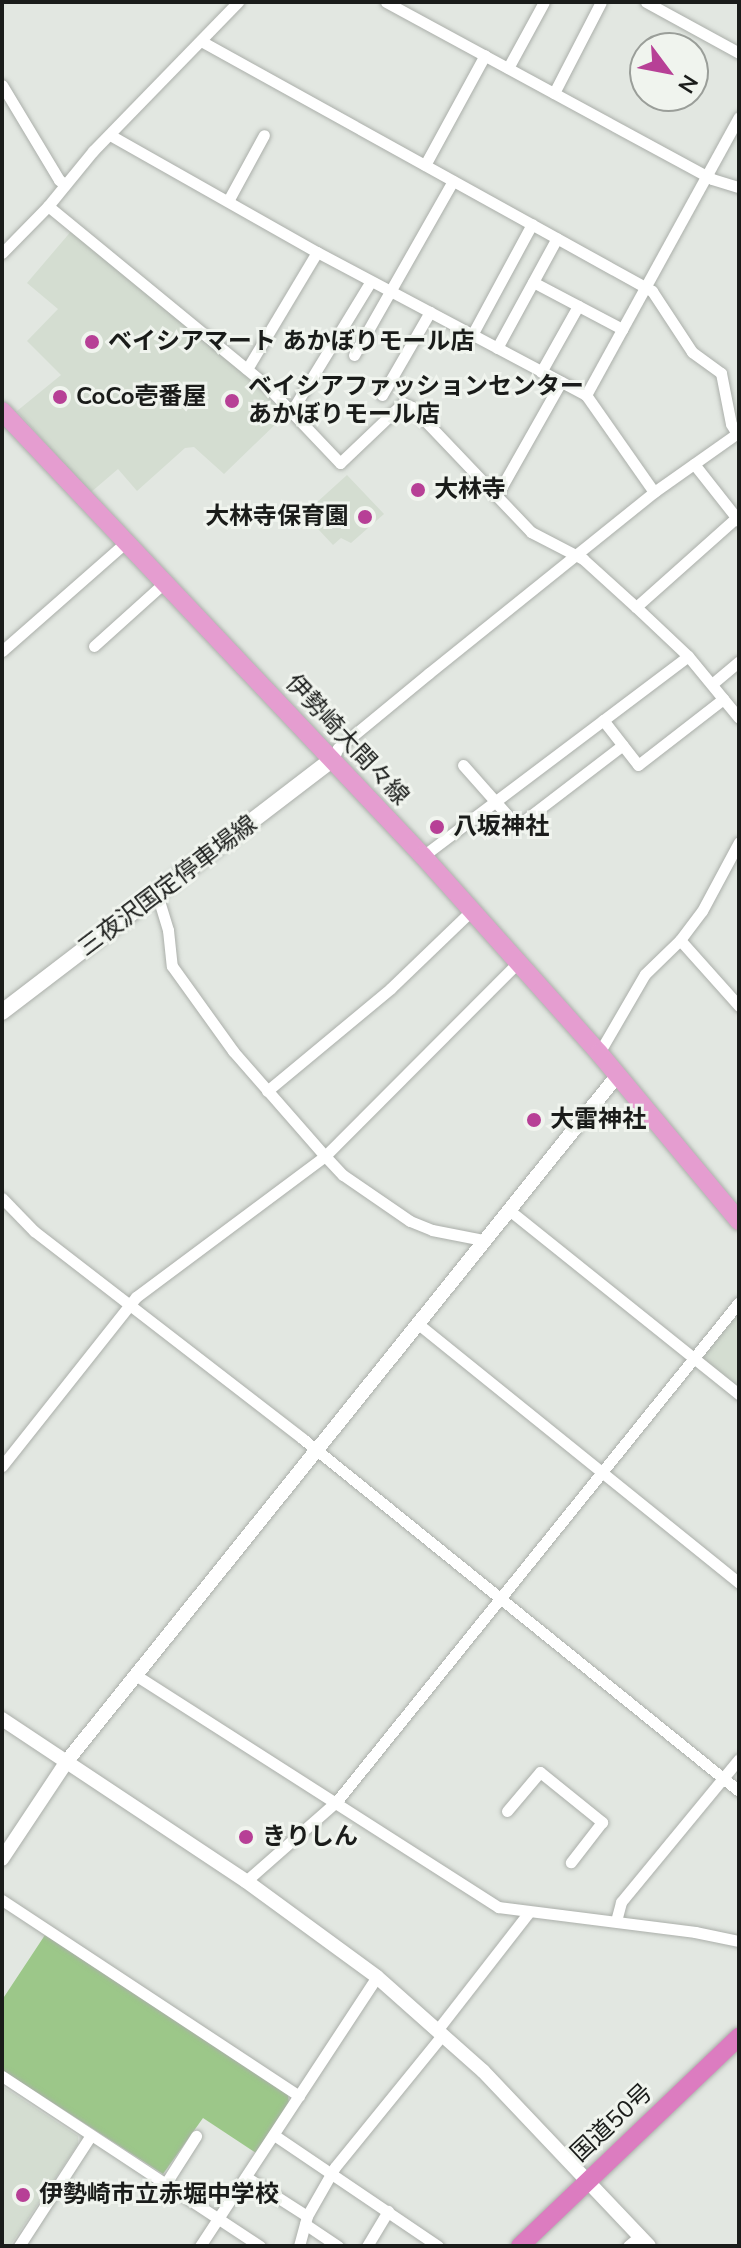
<!DOCTYPE html>
<html>
<head>
<meta charset="utf-8">
<style>
	body { margin:0 }
	#map { position:relative; width:741px; height:2248px; overflow:hidden; background:#e2e7e1; font-family:"Nunito Sans","Noto Sans JP",sans-serif }
	div>[style] { position:absolute }
	.built>* { inset:0; background:#d4ddd1 }
	.green>* { inset:0; background:#9cc789 }
	.roads { filter:drop-shadow(0 0 2px #abafaa) drop-shadow(0 0 2px #abafaa) }
	.minor>* { height:11px; margin:-5.5px; padding:0 5.5px; transform-origin:5.5px; border-radius:5.5px; background:#fff }
	.tertiary>* { height:14px; margin:-7px; padding:0 7px; transform-origin:7px; border-radius:7px; background:#fff }
	.secondary>* { height:16px; margin:-8px; padding:0 8px; transform-origin:8px; border-radius:8px; background:#fff }
	.primary>* { height:18px; margin:-9px; padding:0 9px; transform-origin:9px; border-radius:9px; background:#e59dd0 }
	.trunk>* { height:18px; margin:-9px; padding:0 9px; transform-origin:9px; border-radius:9px; background:#dc7cc0 }
	.dots>* { width:22px; height:22px; translate:-50% -50%; box-sizing:border-box; border:4px solid #f0f4ee; border-radius:50% }
	span { translate:-50% -50%; white-space:nowrap; text-align:center; line-height:1.15; -webkit-text-stroke:6px #f0f4ee; paint-order:stroke }
	.poi-label { font-size:24px; color:#1a1c1a; font-weight:700 }
	.left { translate:0 -50%; text-align:left }
	.right { translate:-100% -50%; text-align:right }
	.street-label { font-size:24px; color:#1a1c1a }
	.frame { position:absolute; inset:0; border:4px solid #1a1c1a; pointer-events:none }
	.north { position:absolute; left:629px; top:32px; width:80px; height:80px; box-sizing:border-box; background:#f0f4ee; border:2px solid #9a9e99; border-radius:50%; rotate:122deg; font-size:22px; font-weight:700; line-height:32px; text-align:center; color:#1a1c1a }
	.north::after { content:''; display:block; margin:auto; width:28px; height:36px; background:#b74096; clip-path:polygon(50% 0,100% 100%,50% 72%,0 100%) }
</style>
</head>
<body>
<div id="map">
	<div class="built">
		<i style="clip-path:polygon(73px 229px,243px 371px,285px 415px,224px 474px,194px 447px,185px 448px,137px 491px,118px 469px,90px 493px,17px 411px,61px 375px,27px 341px,58px 309px,27px 283px)"></i>
		<i style="clip-path:polygon(347px 475px,384px 514px,351px 543px,341px 538px,333px 545px,304px 514px)"></i>
		<i style="clip-path:polygon(739px 1307px,739px 1390px,701px 1359px,700px 1355px)"></i>
		<i style="clip-path:polygon(2px 2086px,78px 2136px,78px 2144px,10px 2246px,2px 2246px)"></i>
	</div>
	<div class="green">
		<i style="clip-path:polygon(45px 1935px,288px 2094px,289px 2104px,256px 2153px,203px 2118px,163px 2174px,2px 2070px,2px 2000px)"></i>
	</div>
	<div class="roads">
		<div class="minor">
			<i style="left:386px;top:2px;width:371px;rotate:28.5deg"></i>
			<i style="left:712px;top:179px;width:28px;rotate:17deg"></i>
			<i style="left:646px;top:2px;width:106px;rotate:28.7deg"></i>
			<i style="left:201px;top:41px;width:516px;rotate:29deg"></i>
			<i style="left:652px;top:291px;width:73px;rotate:56.7deg"></i>
			<i style="left:692px;top:352px;width:36px;rotate:36deg"></i>
			<i style="left:721px;top:373px;width:52px;rotate:78.9deg"></i>
			<i style="left:731px;top:424px;width:12px;rotate:59deg"></i>
			<i style="left:508px;top:68px;width:75px;rotate:-61.4deg"></i>
			<i style="left:2px;top:85px;width:111px;rotate:59deg"></i>
			<i style="left:59px;top:180px;width:7px;rotate:34deg"></i>
			<i style="left:554px;top:93px;width:102px;rotate:-62.7deg"></i>
			<i style="left:110px;top:135px;width:238px;rotate:29.5deg"></i>
			<i style="left:317px;top:252px;width:305px;rotate:28deg"></i>
			<i style="left:586px;top:395px;width:118px;rotate:55deg"></i>
			<i style="left:425px;top:165px;width:125px;rotate:-61.4deg"></i>
			<i style="left:228px;top:201px;width:75px;rotate:-61.4deg"></i>
			<i style="left:48px;top:206px;width:281px;rotate:39.4deg"></i>
			<i style="left:265px;top:384px;width:109px;rotate:46.5deg"></i>
			<i style="left:340px;top:463px;width:87px;rotate:-43.6deg"></i>
			<i style="left:403px;top:403px;width:10px;rotate:24deg"></i>
			<i style="left:412px;top:407px;width:173px;rotate:46.4deg"></i>
			<i style="left:531px;top:532px;width:59px;rotate:27.4deg"></i>
			<i style="left:583px;top:559px;width:72px;rotate:42.2deg"></i>
			<i style="left:636px;top:607px;width:71px;rotate:43.3deg"></i>
			<i style="left:688px;top:656px;width:80px;rotate:50.6deg"></i>
			<i style="left:2px;top:253px;width:66px;rotate:-45.6deg"></i>
			<i style="left:48px;top:206px;width:71px;rotate:-50.7deg"></i>
			<i style="left:93px;top:151px;width:208px;rotate:-45.8deg"></i>
			<i style="left:533px;top:282px;width:101px;rotate:27.8deg"></i>
			<i style="left:472px;top:335px;width:126px;rotate:-61.6deg"></i>
			<i style="left:497px;top:348px;width:125px;rotate:-61.4deg"></i>
			<i style="left:354px;top:355px;width:200px;rotate:-60.4deg"></i>
			<i style="left:247px;top:369px;width:136px;rotate:-59.1deg"></i>
			<i style="left:541px;top:372px;width:76px;rotate:-60.7deg"></i>
			<i style="left:382px;top:395px;width:96px;rotate:-60deg"></i>
			<i style="left:586px;top:395px;width:317px;rotate:-61.2deg"></i>
			<i style="left:291px;top:412px;width:153px;rotate:-58.6deg"></i>
			<i style="left:694px;top:464px;width:73px;rotate:51.7deg"></i>
			<i style="left:497px;top:495px;width:130px;rotate:-60.5deg"></i>
			<i style="left:636px;top:607px;width:134px;rotate:-41.7deg"></i>
			<i style="left:94px;top:646px;width:96px;rotate:-42deg"></i>
			<i style="left:2px;top:651px;width:165px;rotate:-41.3deg"></i>
			<i style="left:712px;top:684px;width:35px;rotate:-40deg"></i>
			<i style="left:603px;top:720px;width:57px;rotate:52.1deg"></i>
			<i style="left:638px;top:765px;width:108px;rotate:-37.8deg"></i>
			<i style="left:333px;top:759px;width:12px;rotate:-66deg"></i>
			<i style="left:338px;top:748px;width:118px;rotate:-39.5deg"></i>
			<i style="left:429px;top:673px;width:289px;rotate:-38.8deg"></i>
			<i style="left:654px;top:492px;width:104px;rotate:-35.2deg"></i>
			<i style="left:463px;top:765px;width:81px;rotate:48.5deg"></i>
			<i style="left:517px;top:826px;width:133px;rotate:-37.4deg"></i>
			<i style="left:423px;top:856px;width:332px;rotate:-37deg"></i>
			<i style="left:157px;top:894px;width:38px;rotate:73deg"></i>
			<i style="left:168px;top:930px;width:36px;rotate:84deg"></i>
			<i style="left:172px;top:966px;width:105px;rotate:54.3deg"></i>
			<i style="left:233px;top:1051px;width:140px;rotate:48.8deg"></i>
			<i style="left:325px;top:1156px;width:26px;rotate:47deg"></i>
			<i style="left:343px;top:1175px;width:81px;rotate:34.5deg"></i>
			<i style="left:410px;top:1221px;width:24px;rotate:22deg"></i>
			<i style="left:432px;top:1230px;width:52px;rotate:11.1deg"></i>
			<i style="left:680px;top:940px;width:89px;rotate:48.2deg"></i>
			<i style="left:599px;top:1053px;width:91px;rotate:-59.8deg"></i>
			<i style="left:645px;top:974px;width:49px;rotate:-44.2deg"></i>
			<i style="left:680px;top:940px;width:36px;rotate:-53deg"></i>
			<i style="left:702px;top:911px;width:78px;rotate:-61.8deg"></i>
			<i style="left:267px;top:1091px;width:161px;rotate:-39.7deg"></i>
			<i style="left:391px;top:988px;width:111px;rotate:-43.9deg"></i>
			<i style="left:2px;top:1198px;width:46px;rotate:45.9deg"></i>
			<i style="left:34px;top:1231px;width:340px;rotate:37.7deg"></i>
			<i style="left:303px;top:1439px;width:560px;rotate:38.92deg"></i>
			<i style="left:509px;top:1210px;width:295px;rotate:38.7deg"></i>
			<i style="left:417px;top:1323px;width:414px;rotate:38.9deg"></i>
			<i style="left:2px;top:1466px;width:216px;rotate:-51.6deg"></i>
			<i style="left:136px;top:1297px;width:236px;rotate:-36.7deg"></i>
			<i style="left:325px;top:1156px;width:274px;rotate:-45.1deg"></i>
			<i style="left:137px;top:1676px;width:429px;rotate:32.6deg"></i>
			<i style="left:498px;top:1907px;width:199px;rotate:7.2deg"></i>
			<i style="left:695px;top:1932px;width:45px;rotate:11.6deg"></i>
			<i style="left:507px;top:1811px;width:51px;rotate:-49.8deg"></i>
			<i style="left:540px;top:1772px;width:80px;rotate:38.9deg"></i>
			<i style="left:602px;top:1822px;width:51px;rotate:127.8deg"></i>
			<i style="left:246px;top:1881px;width:121px;rotate:-41.3deg"></i>
			<i style="left:337px;top:1801px;width:641px;rotate:-51.14deg"></i>
			<i style="left:2px;top:1900px;width:356px;rotate:33.4deg"></i>
			<i style="left:616px;top:1921px;width:20px;rotate:-75deg"></i>
			<i style="left:621px;top:1902px;width:185px;rotate:-50.5deg"></i>
			<i style="left:438px;top:2029px;width:148px;rotate:-52.1deg"></i>
			<i style="left:2px;top:2076px;width:309px;rotate:33.4deg"></i>
			<i style="left:274px;top:2135px;width:198px;rotate:34.1deg"></i>
			<i style="left:246px;top:2177px;width:72px;rotate:32.6deg"></i>
			<i style="left:166px;top:2183px;width:56px;rotate:-57.4deg"></i>
			<i style="left:305px;top:2224px;width:40px;rotate:34deg"></i>
			<i style="left:19px;top:2246px;width:132px;rotate:-57deg"></i>
			<i style="left:200px;top:2246px;width:322px;rotate:-56.7deg"></i>
			<i style="left:299px;top:2246px;width:31px;rotate:-75deg"></i>
			<i style="left:307px;top:2216px;width:56px;rotate:-60.3deg"></i>
			<i style="left:335px;top:2167px;width:171px;rotate:-50.9deg"></i>
			<i style="left:367px;top:2246px;width:41px;rotate:-59deg"></i>
			<i style="left:628px;top:2246px;width:16px;rotate:-40deg"></i>
		</div>
		<div class="tertiary">
			<i style="left:2px;top:1719px;width:293px;rotate:33.6deg"></i>
			<i style="left:246px;top:1881px;width:162px;rotate:36.2deg"></i>
			<i style="left:377px;top:1977px;width:142px;rotate:41.6deg"></i>
			<i style="left:483px;top:2071px;width:241px;rotate:46.5deg"></i>
			<i style="left:2px;top:1859px;width:118px;rotate:-56.4deg"></i>
			<i style="left:67px;top:1761px;width:878px;rotate:-51.24deg"></i>
		</div>
		<div class="secondary">
			<i style="left:2px;top:1012px;width:417px;rotate:-37.4deg"></i>
		</div>
		<div class="primary">
			<i style="left:2px;top:411px;width:613px;rotate:46.59deg"></i>
			<i style="left:423px;top:856px;width:264px;rotate:48.2deg"></i>
			<i style="left:599px;top:1053px;width:219px;rotate:50.2deg"></i>
		</div>
		<div class="trunk">
			<i style="left:520px;top:2246px;width:303px;rotate:-43.7deg"></i>
		</div>
	</div>
	<div class="dots">
		<i style="left:92px;top:342px;background:#b74096"></i>
		<i style="left:60px;top:397px;background:#b74096"></i>
		<i style="left:232px;top:401px;background:#b74096"></i>
		<i style="left:418px;top:490px;background:#b74096"></i>
		<i style="left:365px;top:517px;background:#b74096"></i>
		<i style="left:437px;top:827px;background:#b74096"></i>
		<i style="left:534px;top:1120px;background:#b74096"></i>
		<i style="left:246px;top:1837px;background:#b74096"></i>
		<i style="left:23px;top:2195px;background:#b74096"></i>
	</div>
	<div class="poi-label">
		<span class="left" style="left:108px;top:342px">ベイシアマート あかぼりモール店</span>
		<span class="left" style="left:248px;top:401px">ベイシアファッションセンター<br>あかぼりモール店</span>
		<span class="left" style="left:76px;top:397px">CoCo壱番屋</span>
		<span class="left" style="left:434px;top:490px">大林寺</span>
		<span class="right" style="left:349px;top:517px">大林寺保育園</span>
		<span class="left" style="left:453px;top:827px">八坂神社</span>
		<span class="left" style="left:550px;top:1120px">大雷神社</span>
		<span class="left" style="left:262px;top:1837px">きりしん</span>
		<span class="left" style="left:39px;top:2195px">伊勢崎市立赤堀中学校</span>
	</div>
	<div class="street-label">
		<span style="left:347px;top:740px;rotate:47deg">伊勢崎大間々線</span>
		<span style="left:168px;top:886px;rotate:-37deg">三夜沢国定停車場線</span>
		<span style="left:612px;top:2123px;rotate:-43deg">国道50号</span>
	</div>
	<div class="frame"></div>
	<div class="north">N</div>
</div>
</body>
</html>
